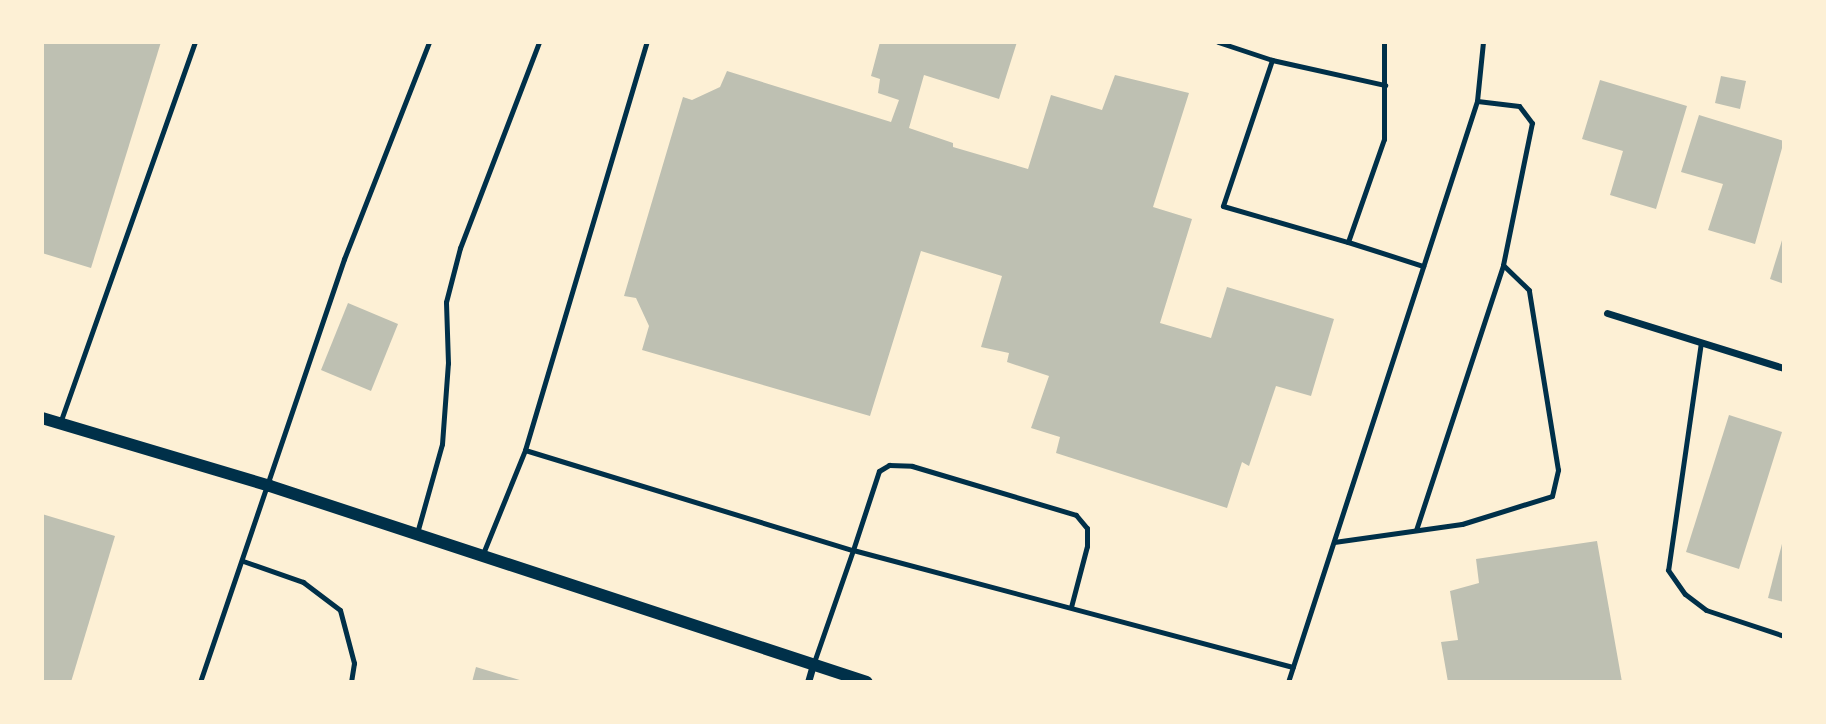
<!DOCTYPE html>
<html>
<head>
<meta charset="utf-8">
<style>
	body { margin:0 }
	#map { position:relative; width:1826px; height:724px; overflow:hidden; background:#fdf0d5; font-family:"PT Sans",sans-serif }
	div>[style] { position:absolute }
	.building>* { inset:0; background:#bec0b2 }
	.service>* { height:5px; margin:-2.5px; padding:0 2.5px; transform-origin:2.5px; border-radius:2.5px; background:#003049 }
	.minor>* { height:7px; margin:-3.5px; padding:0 3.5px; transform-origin:3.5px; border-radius:3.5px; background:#003049 }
	.tertiary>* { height:12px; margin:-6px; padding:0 6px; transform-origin:6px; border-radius:6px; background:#003049 }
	span { translate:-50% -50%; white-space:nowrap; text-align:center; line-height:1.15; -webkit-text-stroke:5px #fdf0d5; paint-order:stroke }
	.frame { position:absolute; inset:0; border:44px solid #fdf0d5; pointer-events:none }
</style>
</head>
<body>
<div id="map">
	<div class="building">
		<i style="clip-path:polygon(42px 42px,161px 42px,91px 268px,42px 253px)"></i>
		<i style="clip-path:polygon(880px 42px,1017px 42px,999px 99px,924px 75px,909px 128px,953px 143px,953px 147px,1028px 169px,1051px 95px,1102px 110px,1115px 75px,1189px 93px,1153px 207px,1192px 219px,1160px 323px,1211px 338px,1227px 287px,1334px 319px,1311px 396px,1276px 386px,1249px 466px,1242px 462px,1227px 508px,1056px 453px,1060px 437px,1031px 428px,1049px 376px,1007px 362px,1009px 353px,981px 347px,1002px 276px,921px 251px,870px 416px,642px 350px,649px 326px,636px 298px,624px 296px,683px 97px,692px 100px,720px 87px,727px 71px,891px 122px,899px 100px,878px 93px,880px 79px,871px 76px)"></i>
		<i style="clip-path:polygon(1721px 76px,1746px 81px,1740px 109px,1715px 103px)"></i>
		<i style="clip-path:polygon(1600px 80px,1687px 106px,1656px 209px,1610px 195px,1623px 151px,1582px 139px)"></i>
		<i style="clip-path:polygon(1699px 115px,1784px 141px,1755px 244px,1708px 230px,1723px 184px,1681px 172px)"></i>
		<i style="clip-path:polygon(1783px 237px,1784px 237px,1784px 284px,1770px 279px)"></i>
		<i style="clip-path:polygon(348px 303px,398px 324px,371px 391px,321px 370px)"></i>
		<i style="clip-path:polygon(1729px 415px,1782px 432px,1739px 569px,1686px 552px)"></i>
		<i style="clip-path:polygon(42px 514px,115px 536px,71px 682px,42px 682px)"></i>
		<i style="clip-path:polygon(1783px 540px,1784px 540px,1784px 602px,1768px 598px)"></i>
		<i style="clip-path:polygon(1597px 541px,1622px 682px,1448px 682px,1441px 642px,1458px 640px,1450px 591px,1479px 583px,1476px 559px)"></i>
		<i style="clip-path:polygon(476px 667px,523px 681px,523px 682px,472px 682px)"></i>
	</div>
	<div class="service">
		<i style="left:1218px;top:42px;width:57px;rotate:18.4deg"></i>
		<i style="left:1272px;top:60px;width:154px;rotate:108.6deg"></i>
		<i style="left:1223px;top:206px;width:130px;rotate:16.1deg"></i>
		<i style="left:1384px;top:42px;width:97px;rotate:90deg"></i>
		<i style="left:1384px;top:139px;width:109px;rotate:109.3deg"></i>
		<i style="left:1348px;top:242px;width:79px;rotate:17.7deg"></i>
		<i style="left:1272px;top:60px;width:116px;rotate:12.5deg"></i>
		<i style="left:1701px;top:342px;width:230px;rotate:98.2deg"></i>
		<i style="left:1668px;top:570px;width:29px;rotate:55deg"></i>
		<i style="left:1685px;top:594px;width:26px;rotate:37deg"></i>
		<i style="left:1706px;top:610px;width:82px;rotate:18.4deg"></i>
		<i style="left:60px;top:423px;width:404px;rotate:-70.5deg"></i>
		<i style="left:525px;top:450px;width:426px;rotate:-73.4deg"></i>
		<i style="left:1416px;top:530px;width:279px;rotate:-71.8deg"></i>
		<i style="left:417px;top:533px;width:92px;rotate:-74.3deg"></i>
		<i style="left:442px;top:444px;width:81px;rotate:-85.8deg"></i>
		<i style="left:448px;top:363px;width:61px;rotate:-91.9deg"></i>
		<i style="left:446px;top:302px;width:56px;rotate:-75.5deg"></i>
		<i style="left:460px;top:248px;width:221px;rotate:-69deg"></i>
		<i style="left:1334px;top:542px;width:129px;rotate:-8deg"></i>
		<i style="left:1462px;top:524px;width:94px;rotate:-17.3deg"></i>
		<i style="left:1552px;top:496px;width:27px;rotate:-77deg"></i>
		<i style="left:1558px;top:470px;width:182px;rotate:-99.2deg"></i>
		<i style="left:1529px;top:290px;width:36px;rotate:-136deg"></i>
		<i style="left:1503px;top:265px;width:145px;rotate:-78.5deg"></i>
		<i style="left:1532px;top:123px;width:21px;rotate:-127deg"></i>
		<i style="left:1519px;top:106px;width:42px;rotate:-173.2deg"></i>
		<i style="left:482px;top:556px;width:114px;rotate:-67.9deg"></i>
		<i style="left:525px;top:450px;width:343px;rotate:17deg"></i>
		<i style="left:853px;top:550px;width:83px;rotate:-71.8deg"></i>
		<i style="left:879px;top:471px;width:12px;rotate:-31deg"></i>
		<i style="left:889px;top:465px;width:23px;rotate:2deg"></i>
		<i style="left:912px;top:466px;width:171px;rotate:16.6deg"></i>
		<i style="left:1076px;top:515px;width:17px;rotate:50deg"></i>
		<i style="left:1087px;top:528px;width:18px;rotate:90deg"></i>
		<i style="left:1087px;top:546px;width:63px;rotate:104.7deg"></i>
		<i style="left:243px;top:561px;width:64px;rotate:19.3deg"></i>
		<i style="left:303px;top:582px;width:46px;rotate:37.1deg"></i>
		<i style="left:340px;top:610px;width:55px;rotate:75.2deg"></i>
		<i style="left:354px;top:663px;width:19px;rotate:99deg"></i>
		<i style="left:813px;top:665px;width:122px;rotate:-70.8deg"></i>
		<i style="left:853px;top:550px;width:455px;rotate:14.9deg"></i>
		<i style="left:200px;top:682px;width:447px;rotate:-71.2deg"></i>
		<i style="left:344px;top:259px;width:233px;rotate:-68.6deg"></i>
		<i style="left:1288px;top:682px;width:611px;rotate:-71.98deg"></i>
		<i style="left:1477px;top:101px;width:59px;rotate:-84.2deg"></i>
	</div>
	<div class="minor">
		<i style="left:1607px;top:313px;width:185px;rotate:17.3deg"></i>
		<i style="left:808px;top:682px;width:18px;rotate:-74deg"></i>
	</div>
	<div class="tertiary">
		<i style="left:42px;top:418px;width:238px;rotate:16.6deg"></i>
		<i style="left:270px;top:486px;width:628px;rotate:18.18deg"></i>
	</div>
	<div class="frame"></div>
</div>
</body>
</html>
